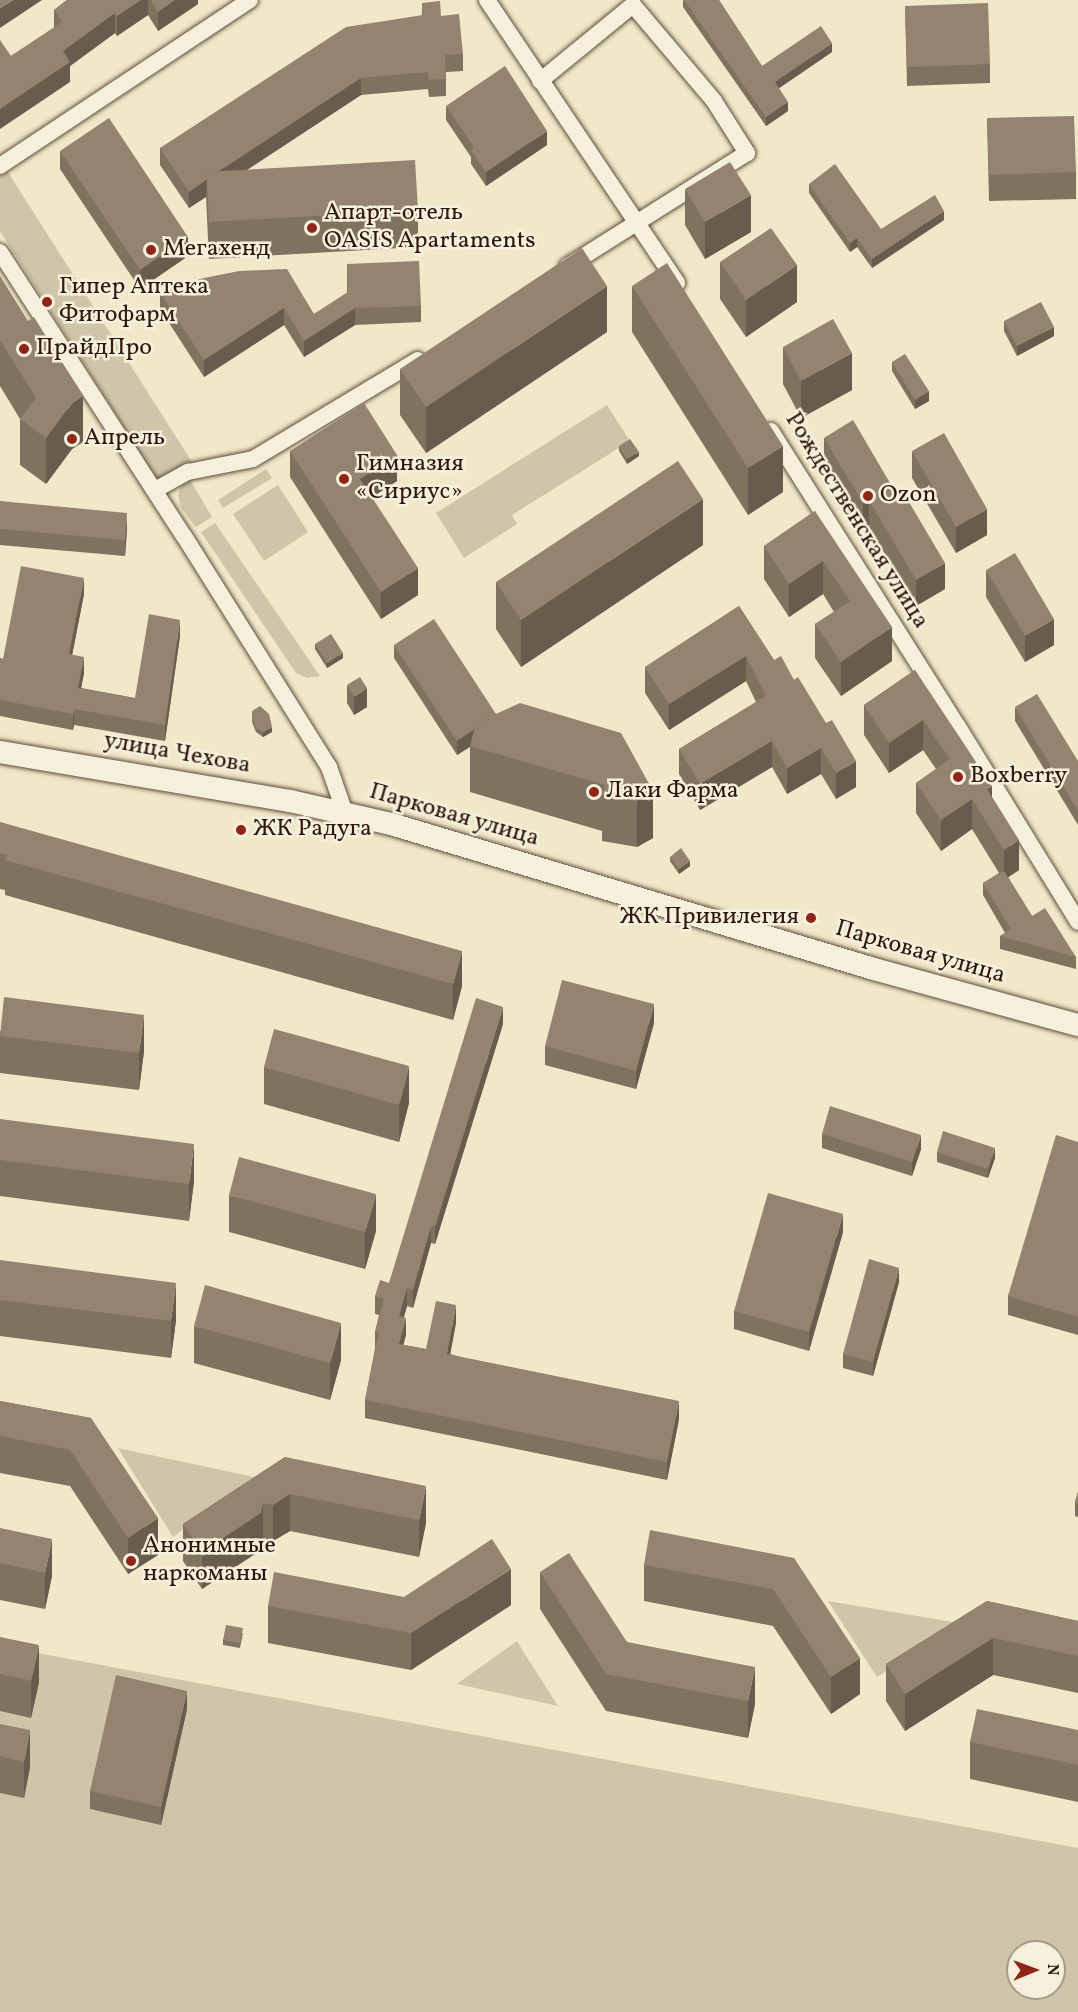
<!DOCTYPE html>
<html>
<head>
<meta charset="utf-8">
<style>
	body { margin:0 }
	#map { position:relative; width:1078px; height:2012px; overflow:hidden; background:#f0e8c8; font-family:Vollkorn,serif }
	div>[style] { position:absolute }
	.green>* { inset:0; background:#cfc5a8 }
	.roads { filter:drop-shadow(0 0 2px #604c3c) drop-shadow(0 0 2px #604c3c) }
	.minor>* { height:16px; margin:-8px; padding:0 8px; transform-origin:8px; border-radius:8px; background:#f5f0db }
	.secondary>* { height:22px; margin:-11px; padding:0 11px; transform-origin:11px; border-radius:11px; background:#f5f0db }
	.wall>* { inset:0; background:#7f725f }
	.shaded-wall>* { inset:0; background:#685c4e }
	.building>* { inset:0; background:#94846f }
	.dots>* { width:16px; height:16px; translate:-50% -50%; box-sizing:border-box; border:3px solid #f5f0db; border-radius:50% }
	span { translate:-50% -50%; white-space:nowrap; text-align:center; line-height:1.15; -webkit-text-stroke:5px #f5f0db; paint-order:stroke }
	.poi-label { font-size:24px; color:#30180e }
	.left { translate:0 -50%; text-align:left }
	.right { translate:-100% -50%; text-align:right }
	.street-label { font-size:24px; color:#30180e }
	.north { position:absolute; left:1006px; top:1940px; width:60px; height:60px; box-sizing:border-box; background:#f5f0db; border:2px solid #a69a89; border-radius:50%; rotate:89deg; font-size:16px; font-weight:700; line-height:24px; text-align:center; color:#30180e }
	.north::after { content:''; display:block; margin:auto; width:21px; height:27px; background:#8f2418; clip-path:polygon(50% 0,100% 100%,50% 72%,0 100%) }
</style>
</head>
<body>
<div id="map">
	<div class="green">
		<i style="clip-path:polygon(6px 169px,192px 462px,158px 481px,0 231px,0 173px)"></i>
		<i style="clip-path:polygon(607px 405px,630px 441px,512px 515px,517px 524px,464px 558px,436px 513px)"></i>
		<i style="clip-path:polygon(266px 469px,272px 478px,223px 508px,218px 500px)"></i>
		<i style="clip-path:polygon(189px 478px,212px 517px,196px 527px,181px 508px,178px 496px,180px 488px)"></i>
		<i style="clip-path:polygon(278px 485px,308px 532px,264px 561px,233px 514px)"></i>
		<i style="clip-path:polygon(215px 523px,320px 676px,307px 678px,296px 673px,201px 532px)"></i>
		<i style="clip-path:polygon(118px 1448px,254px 1477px,173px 1537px)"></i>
		<i style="clip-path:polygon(828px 1601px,959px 1623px,877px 1677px)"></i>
		<i style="clip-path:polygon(517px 1641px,523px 1651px,558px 1706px,457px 1684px)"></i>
		<i style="clip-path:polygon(evenodd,0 1646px,1078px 1848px,1078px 2012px,0 2012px,0 1646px,1018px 1952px,1054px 1952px,1054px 1988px,1018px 1988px,1018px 1952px)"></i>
	</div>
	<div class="roads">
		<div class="minor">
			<i style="left:487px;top:0;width:341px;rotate:56.1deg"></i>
			<i style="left:540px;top:81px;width:120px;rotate:-39.3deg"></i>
			<i style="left:633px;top:5px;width:126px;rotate:49.8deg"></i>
			<i style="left:714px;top:101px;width:62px;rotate:57.6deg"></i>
			<i style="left:747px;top:153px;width:213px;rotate:147.7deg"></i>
			<i style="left:0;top:166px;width:300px;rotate:-33.6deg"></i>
			<i style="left:0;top:252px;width:338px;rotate:57.1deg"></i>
			<i style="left:184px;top:536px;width:273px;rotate:57.9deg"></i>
			<i style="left:329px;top:767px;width:49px;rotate:70.8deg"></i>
			<i style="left:771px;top:431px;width:348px;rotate:57.7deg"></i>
			<i style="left:957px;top:725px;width:231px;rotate:58.4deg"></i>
			<i style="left:155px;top:490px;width:38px;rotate:-29deg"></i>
			<i style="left:188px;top:472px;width:66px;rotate:-11.3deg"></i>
			<i style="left:253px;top:459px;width:192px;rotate:-31deg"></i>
		</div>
		<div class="secondary">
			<i style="left:0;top:752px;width:294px;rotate:9.6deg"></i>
			<i style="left:290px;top:801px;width:104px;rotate:12.8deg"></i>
			<i style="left:391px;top:824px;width:504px;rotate:16.71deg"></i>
			<i style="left:874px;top:969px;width:212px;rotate:15.4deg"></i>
		</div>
	</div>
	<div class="wall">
		<i style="clip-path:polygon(67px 0,198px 0,198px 4px,158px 31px,148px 15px,117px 36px,115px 33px,70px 66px,70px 82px,11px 56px,54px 28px,54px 10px)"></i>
		<i style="clip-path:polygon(683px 0,719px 0,762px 66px,832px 52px,779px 88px,788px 111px,766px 126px,683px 7px)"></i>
		<i style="clip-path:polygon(422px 3px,441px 16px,463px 54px,463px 71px,446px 72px,446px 96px,429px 97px,428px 89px,361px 95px,247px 170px,418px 210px,418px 247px,209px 259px,206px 197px,189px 208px,160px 165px,160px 148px,422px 15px)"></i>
		<i style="clip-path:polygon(905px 6px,990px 64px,990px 83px,907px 86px)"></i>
		<i style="clip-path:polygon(446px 106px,547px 145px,486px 186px,471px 164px,471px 157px,446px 120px)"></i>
		<i style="clip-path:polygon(987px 118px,1076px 172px,1076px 199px,989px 201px)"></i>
		<i style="clip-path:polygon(60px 151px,188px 256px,140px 289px,60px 169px)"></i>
		<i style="clip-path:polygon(809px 184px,881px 229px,944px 220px,872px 268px,857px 247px,850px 252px,809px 193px)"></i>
		<i style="clip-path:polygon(685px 189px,751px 232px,705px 259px,685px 225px)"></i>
		<i style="clip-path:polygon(720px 262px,797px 302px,746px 337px,720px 299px)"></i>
		<i style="clip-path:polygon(347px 264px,421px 306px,421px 322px,355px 325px,304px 357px,284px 325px,204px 377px,160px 309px,160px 293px,204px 278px,314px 314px,347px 293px)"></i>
		<i style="clip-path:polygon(0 276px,83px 442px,72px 449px,46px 484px,20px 465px,20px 419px,0 386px)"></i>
		<i style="clip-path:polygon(632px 286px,783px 492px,748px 515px,632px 332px)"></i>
		<i style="clip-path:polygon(1004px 321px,1054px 336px,1017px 356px,1004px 331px)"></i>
		<i style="clip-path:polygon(607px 332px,426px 453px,400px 415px,400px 369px)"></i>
		<i style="clip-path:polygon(783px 347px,852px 390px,801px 418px,783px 384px)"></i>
		<i style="clip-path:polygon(892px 362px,929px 401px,915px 409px,892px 371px)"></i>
		<i style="clip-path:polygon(824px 438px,900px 500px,945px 589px,916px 606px,869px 527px,863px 530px,824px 464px)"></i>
		<i style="clip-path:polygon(619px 446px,639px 456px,627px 464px,619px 451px)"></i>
		<i style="clip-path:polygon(290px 451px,397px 481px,372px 497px,418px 595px,381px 619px,290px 477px)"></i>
		<i style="clip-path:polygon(912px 451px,987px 535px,956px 553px,912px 478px)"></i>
		<i style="clip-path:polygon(0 501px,127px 529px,125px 556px,0 545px)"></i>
		<i style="clip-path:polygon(815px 511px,892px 661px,841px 696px,815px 658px,815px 624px,834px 612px,823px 594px,789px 617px,764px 579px,764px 546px)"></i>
		<i style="clip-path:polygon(703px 545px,521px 667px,496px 629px,496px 582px)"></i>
		<i style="clip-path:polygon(986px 570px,1054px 645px,1025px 662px,986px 597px)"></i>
		<i style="clip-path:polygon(84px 594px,72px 655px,84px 673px,81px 688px,135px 698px,180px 636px,165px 741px,74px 725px,73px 730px,0 716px,0 658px,3px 659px)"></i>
		<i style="clip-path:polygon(739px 606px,774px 660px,794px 680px,856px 787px,836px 799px,821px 774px,787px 794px,772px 767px,700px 810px,679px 774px,679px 749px,756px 702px,746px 681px,669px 730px,645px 693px,645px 667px)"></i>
		<i style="clip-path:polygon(315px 644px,343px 658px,327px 668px,315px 649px)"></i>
		<i style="clip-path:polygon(394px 645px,496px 714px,621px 733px,653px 838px,637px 847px,602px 841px,602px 831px,470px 792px,470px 747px,457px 755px,394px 658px)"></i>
		<i style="clip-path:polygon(915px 670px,992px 798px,1019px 870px,1008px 877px,1032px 916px,1076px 957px,1076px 969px,1000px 949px,1000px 936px,1005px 933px,983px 895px,983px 883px,999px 873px,972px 829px,941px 851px,916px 813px,916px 783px,936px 769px,923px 750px,889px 773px,864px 735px,864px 705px)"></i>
		<i style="clip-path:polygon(347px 685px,367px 707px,354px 715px,347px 703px)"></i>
		<i style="clip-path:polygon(1015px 707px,1078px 761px,1078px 825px,1015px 721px)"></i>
		<i style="clip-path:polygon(252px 718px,272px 732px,263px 737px,256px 732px,252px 722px)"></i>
		<i style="clip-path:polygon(0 822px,462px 986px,453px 1020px,5px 895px,5px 890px,0 889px)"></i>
		<i style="clip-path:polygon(670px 857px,690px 866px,679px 874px,670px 861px)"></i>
		<i style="clip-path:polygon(654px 1023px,636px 1089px,545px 1065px,545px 1046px)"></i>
		<i style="clip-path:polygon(503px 1024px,435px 1244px,431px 1243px,413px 1308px,407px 1306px,404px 1317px,406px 1335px,403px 1345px,426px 1349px,456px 1323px,450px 1354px,679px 1419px,667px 1480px,365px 1418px,365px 1400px,375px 1349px,375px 1332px,379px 1315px,375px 1314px,375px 1296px,389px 1283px)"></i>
		<i style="clip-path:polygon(0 1031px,144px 1051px,139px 1090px,0 1073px)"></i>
		<i style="clip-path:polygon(264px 1067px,409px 1103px,399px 1142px,264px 1104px)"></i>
		<i style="clip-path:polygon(0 1119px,194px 1181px,189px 1221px,0 1196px)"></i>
		<i style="clip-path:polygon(822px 1134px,921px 1149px,912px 1176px,822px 1148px)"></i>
		<i style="clip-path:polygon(1078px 1142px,1078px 1335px,1008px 1315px,1008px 1296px)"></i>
		<i style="clip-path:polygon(937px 1152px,995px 1158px,988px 1178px,937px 1162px)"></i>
		<i style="clip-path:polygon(229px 1195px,376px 1231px,365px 1269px,229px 1232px)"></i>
		<i style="clip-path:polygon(843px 1232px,809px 1351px,734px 1329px,734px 1311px)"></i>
		<i style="clip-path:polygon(0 1260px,176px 1320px,171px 1358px,0 1336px)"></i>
		<i style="clip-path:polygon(899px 1282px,873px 1376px,843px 1368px,843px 1354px)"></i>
		<i style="clip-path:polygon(194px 1326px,341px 1360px,330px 1400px,194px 1363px)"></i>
		<i style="clip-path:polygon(0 1401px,91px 1418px,158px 1555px,128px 1574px,70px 1486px,0 1473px)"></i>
		<i style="clip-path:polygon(285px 1457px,426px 1523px,419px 1557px,290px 1531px,273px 1541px,263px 1539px,261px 1550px,202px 1589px,183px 1561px,183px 1524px)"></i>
		<i style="clip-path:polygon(1078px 1492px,1078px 1517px,1075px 1516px,1075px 1502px)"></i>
		<i style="clip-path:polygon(0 1528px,52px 1576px,45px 1609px,0 1600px)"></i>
		<i style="clip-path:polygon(794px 1558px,860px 1694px,831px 1714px,773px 1626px,644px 1601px,644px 1565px)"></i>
		<i style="clip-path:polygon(540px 1572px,627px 1642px,755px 1704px,748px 1738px,606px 1711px,540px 1609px)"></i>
		<i style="clip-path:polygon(404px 1597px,511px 1605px,411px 1670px,268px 1643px,268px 1606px)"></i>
		<i style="clip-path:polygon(987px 1601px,1078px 1621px,1078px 1693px,993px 1675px,905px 1731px,886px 1701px,886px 1664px)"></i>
		<i style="clip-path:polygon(243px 1633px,240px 1648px,223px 1645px,223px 1640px)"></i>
		<i style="clip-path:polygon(0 1637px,39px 1682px,31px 1718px,0 1711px)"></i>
		<i style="clip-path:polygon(187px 1709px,161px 1825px,90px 1809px,90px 1791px)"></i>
		<i style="clip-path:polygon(0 1724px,30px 1767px,24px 1798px,0 1793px)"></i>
		<i style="clip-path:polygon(1078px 1730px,1078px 1802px,970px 1779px,970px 1742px)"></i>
	</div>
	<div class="shaded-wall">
		<i style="clip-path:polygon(13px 0,42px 0,0 28px,0 8px)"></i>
		<i style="clip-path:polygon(141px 0,148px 0,148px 15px,117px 36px,117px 16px)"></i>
		<i style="clip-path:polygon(175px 0,198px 0,198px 4px,158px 31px,158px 12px)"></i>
		<i style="clip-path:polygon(115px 13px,115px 33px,70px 66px,70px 82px,0 129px,0 109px,63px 51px)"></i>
		<i style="clip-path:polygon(832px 43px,832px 52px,775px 91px,775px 82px)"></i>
		<i style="clip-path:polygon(361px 78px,361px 95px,207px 196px,206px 180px)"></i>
		<i style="clip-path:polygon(788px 102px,788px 111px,766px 126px,766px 117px)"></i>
		<i style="clip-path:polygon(547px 131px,547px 145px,486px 186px,486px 172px)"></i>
		<i style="clip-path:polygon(206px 180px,206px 197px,189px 208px,189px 192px)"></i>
		<i style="clip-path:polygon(751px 195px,751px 232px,705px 259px,705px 222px)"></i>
		<i style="clip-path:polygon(944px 211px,944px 220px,872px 268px,872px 259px)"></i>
		<i style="clip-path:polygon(188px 237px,188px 256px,140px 289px,140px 270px)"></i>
		<i style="clip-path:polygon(857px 238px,857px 247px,850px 252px,850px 243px)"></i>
		<i style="clip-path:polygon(797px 265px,797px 302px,746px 337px,746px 300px)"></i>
		<i style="clip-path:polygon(607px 286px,607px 332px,426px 453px,426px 407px)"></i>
		<i style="clip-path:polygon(284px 308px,284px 325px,204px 377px,204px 360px)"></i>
		<i style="clip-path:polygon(355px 308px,355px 325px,304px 357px,304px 341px)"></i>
		<i style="clip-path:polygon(1054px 327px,1054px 336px,1017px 356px,1017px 346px)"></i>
		<i style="clip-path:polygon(852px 353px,852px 390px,801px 418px,801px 381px)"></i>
		<i style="clip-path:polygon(929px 391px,929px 401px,915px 409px,915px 400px)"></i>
		<i style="clip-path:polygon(83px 396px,83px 442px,72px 449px,46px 484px,46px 438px,72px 403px)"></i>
		<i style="clip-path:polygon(783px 446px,783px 492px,748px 515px,748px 468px)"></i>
		<i style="clip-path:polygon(639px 452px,639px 456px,627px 464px,627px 459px)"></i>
		<i style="clip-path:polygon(397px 455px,397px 481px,360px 505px,360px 479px)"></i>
		<i style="clip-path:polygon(703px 499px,703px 545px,521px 667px,521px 620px)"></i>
		<i style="clip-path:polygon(869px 500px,869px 527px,863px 530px,863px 503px)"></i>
		<i style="clip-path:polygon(987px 509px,987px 535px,956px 553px,956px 527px)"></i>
		<i style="clip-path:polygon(127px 513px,127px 529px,125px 556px,125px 540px)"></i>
		<i style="clip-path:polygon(823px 561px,823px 594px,789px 617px,789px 584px)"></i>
		<i style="clip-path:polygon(945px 563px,945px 589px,916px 606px,916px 580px)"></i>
		<i style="clip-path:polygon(418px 568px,418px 595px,381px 619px,381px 592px)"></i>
		<i style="clip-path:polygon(84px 578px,84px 594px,69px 671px,69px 654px)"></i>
		<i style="clip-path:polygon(1054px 619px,1054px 645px,1025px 662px,1025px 636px)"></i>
		<i style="clip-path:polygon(180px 620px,180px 636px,165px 741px,165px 725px)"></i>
		<i style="clip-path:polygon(892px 627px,892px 661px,841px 696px,841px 662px)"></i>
		<i style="clip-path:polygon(343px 653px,343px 658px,327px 668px,327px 663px)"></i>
		<i style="clip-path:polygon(746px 656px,746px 681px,669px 730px,669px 704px)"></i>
		<i style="clip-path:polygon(84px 657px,84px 673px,78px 704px,78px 688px)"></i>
		<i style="clip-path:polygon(367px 688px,367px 707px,354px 715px,354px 697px)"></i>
		<i style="clip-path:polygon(74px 709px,74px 725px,73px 730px,73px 714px)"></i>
		<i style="clip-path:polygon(497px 715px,497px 729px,457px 755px,457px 741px)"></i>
		<i style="clip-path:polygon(923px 720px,923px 750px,889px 773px,889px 743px)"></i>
		<i style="clip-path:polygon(272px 727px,272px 732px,263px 737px,263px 732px)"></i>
		<i style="clip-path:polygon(772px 741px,772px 767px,700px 810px,700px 784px)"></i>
		<i style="clip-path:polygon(821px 748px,821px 774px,787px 794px,787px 768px)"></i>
		<i style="clip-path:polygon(856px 761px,856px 787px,836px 799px,836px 773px)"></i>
		<i style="clip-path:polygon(992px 786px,992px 816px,987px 789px)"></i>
		<i style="clip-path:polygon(653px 791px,653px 838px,637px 847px,637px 801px)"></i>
		<i style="clip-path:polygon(972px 799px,972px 829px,941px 851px,941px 820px)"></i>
		<i style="clip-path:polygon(1019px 840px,1019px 870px,1004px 880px,1004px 850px)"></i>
		<i style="clip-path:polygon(690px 861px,690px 866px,679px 874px,679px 869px)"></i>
		<i style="clip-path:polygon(462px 951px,462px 986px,453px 1020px,453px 984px)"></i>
		<i style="clip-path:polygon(654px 1004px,654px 1023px,636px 1089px,636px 1071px)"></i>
		<i style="clip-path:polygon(503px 1007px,503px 1024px,435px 1244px,435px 1227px)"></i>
		<i style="clip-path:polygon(144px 1015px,144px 1051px,139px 1090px,139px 1053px)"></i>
		<i style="clip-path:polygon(409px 1066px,409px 1103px,399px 1142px,399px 1105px)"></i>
		<i style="clip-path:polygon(921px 1135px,921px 1149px,912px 1176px,912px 1162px)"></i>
		<i style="clip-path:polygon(194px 1144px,194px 1181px,189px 1221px,189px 1184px)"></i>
		<i style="clip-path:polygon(995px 1148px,995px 1158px,988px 1178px,988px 1169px)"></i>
		<i style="clip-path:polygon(376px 1194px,376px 1231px,365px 1269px,365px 1232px)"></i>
		<i style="clip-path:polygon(843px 1214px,843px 1232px,809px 1351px,809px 1332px)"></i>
		<i style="clip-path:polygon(431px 1226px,431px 1243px,413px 1308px,413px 1290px)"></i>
		<i style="clip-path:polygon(899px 1268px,899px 1282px,873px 1376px,873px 1362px)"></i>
		<i style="clip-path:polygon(176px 1283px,176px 1320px,171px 1358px,171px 1321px)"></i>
		<i style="clip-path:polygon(407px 1288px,407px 1306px,399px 1333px,399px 1316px)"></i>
		<i style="clip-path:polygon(456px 1305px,456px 1323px,447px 1371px,447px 1354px)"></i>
		<i style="clip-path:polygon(406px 1318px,406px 1335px,399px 1361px,399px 1344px)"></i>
		<i style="clip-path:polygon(341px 1323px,341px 1360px,330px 1400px,330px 1363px)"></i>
		<i style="clip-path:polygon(679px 1401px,679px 1419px,667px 1480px,667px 1462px)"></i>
		<i style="clip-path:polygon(426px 1486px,426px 1523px,419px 1557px,419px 1520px)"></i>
		<i style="clip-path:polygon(290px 1494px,290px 1531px,273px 1541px,273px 1505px)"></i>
		<i style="clip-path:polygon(263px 1503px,263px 1539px,261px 1550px,202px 1589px,202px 1552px)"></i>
		<i style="clip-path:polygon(158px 1518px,158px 1555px,128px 1574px,128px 1538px)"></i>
		<i style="clip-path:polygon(52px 1539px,52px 1576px,45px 1609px,45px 1573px)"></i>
		<i style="clip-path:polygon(511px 1569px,511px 1605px,411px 1670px,411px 1633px)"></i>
		<i style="clip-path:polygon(993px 1638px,993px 1675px,905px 1731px,905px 1694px)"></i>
		<i style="clip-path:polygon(39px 1645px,39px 1682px,31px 1718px,31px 1681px)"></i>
		<i style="clip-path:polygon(860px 1658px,860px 1694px,831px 1714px,831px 1677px)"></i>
		<i style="clip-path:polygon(755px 1667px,755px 1704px,748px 1738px,748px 1701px)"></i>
		<i style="clip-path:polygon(187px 1691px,187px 1709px,161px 1825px,161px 1807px)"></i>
		<i style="clip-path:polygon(30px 1730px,30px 1767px,24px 1798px,24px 1762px)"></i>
	</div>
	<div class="building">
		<i style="clip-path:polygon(0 0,13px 0,0 8px)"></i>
		<i style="clip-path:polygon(67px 0,141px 0,117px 16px,115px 13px,63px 51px,70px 62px,0 109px,0 40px,11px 56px,62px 22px,54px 10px)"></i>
		<i style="clip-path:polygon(151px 0,175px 0,158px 12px)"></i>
		<i style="clip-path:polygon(684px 0,719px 0,762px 66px,821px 26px,832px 43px,775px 82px,788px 102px,766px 117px)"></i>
		<i style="clip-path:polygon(440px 1px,441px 16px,459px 14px,463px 54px,445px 55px,446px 79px,429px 80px,428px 72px,361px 78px,219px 171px,206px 172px,206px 180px,189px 192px,160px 148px,346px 27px,423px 15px,422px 3px)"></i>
		<i style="clip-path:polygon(988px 3px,990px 64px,907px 67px,905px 6px)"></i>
		<i style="clip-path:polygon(505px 66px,547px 131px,486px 172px,471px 150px,474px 147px,446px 106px)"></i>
		<i style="clip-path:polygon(1074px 116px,1076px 172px,989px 175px,987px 118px)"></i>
		<i style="clip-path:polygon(109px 118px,188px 237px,140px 270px,60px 151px)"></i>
		<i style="clip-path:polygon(415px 160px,418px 210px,209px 222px,206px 172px)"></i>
		<i style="clip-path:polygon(730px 162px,751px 195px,705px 222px,685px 189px)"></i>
		<i style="clip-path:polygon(835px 164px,881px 229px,935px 195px,944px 211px,872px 259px,857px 238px,850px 243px,809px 184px)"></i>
		<i style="clip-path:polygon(771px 228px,797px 265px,746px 300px,720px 262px)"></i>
		<i style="clip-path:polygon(582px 248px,607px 286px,426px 407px,400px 369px)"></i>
		<i style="clip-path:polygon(419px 261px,421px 306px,355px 308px,304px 341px,284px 308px,204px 360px,160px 293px,204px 278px,239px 271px,287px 269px,314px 314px,348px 292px,347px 264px)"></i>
		<i style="clip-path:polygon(667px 263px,783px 446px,748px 468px,632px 286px)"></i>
		<i style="clip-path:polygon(0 276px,28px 321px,34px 317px,83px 396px,72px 403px,46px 438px,20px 419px,36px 398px,0 340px)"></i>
		<i style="clip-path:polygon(1041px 302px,1054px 327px,1017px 346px,1004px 321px)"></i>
		<i style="clip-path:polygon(833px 319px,852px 353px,801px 381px,783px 347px)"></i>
		<i style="clip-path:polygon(905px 354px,929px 391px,915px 400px,892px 362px)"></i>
		<i style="clip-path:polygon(364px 403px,397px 455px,360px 479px,418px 568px,381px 592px,290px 451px)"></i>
		<i style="clip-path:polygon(853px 420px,900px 500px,906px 497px,945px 563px,916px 580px,869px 500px,863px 503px,824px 438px)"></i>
		<i style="clip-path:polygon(944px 433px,987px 509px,956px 527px,912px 451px)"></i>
		<i style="clip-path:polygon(630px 439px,639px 452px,627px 459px,619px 446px)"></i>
		<i style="clip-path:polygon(678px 461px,703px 499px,521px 620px,496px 582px)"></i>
		<i style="clip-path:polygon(0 501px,127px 513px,125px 540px,0 529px)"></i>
		<i style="clip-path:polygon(815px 511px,892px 627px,841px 662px,815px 624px,850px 601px,823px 561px,789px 584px,764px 546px)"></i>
		<i style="clip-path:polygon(1015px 553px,1054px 619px,1025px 636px,986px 570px)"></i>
		<i style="clip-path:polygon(21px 566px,84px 578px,69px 654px,84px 657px,78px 688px,135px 698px,149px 614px,180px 620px,165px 725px,74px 709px,73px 714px,0 700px,0 658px,3px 659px)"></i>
		<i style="clip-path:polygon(739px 606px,774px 660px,781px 656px,794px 680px,798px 677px,826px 723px,832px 720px,856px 761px,836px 773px,821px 748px,787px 768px,772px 741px,700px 784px,679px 749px,766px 696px,746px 656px,669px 704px,645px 667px)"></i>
		<i style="clip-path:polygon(434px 619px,496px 714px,476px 723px,474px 729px,457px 741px,394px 645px)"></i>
		<i style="clip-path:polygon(331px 634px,343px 653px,327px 663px,315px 644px)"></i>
		<i style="clip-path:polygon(915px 670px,992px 786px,987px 789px,1019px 840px,1004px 850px,972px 799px,941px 820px,916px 783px,950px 759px,923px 720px,889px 743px,864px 705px)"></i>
		<i style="clip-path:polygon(360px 677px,367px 688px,354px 697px,347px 685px)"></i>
		<i style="clip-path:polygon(1037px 694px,1078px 761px,1078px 811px,1015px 707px)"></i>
		<i style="clip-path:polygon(520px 703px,621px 733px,653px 791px,637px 801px,602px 795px,605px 785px,470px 746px,476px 723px)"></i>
		<i style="clip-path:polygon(260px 706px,269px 714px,272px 727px,263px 732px,256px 728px,252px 718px,252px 711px)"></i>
		<i style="clip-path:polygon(0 822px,462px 951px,453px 984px,5px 860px,7px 855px,0 853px)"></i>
		<i style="clip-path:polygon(681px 848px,690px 861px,679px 869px,670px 857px)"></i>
		<i style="clip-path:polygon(1004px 871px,1032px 916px,1045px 908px,1076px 957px,1000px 936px,1011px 929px,983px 883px)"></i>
		<i style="clip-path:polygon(562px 980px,654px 1004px,636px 1071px,545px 1046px)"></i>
		<i style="clip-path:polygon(4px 997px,144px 1015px,139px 1053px,0 1036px)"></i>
		<i style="clip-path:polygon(476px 998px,503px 1007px,435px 1227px,431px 1226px,413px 1290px,407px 1288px,399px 1316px,406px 1318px,399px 1344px,426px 1349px,436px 1301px,456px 1305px,447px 1354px,679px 1401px,667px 1462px,365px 1400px,379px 1333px,375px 1332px,384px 1299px,375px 1296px,380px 1280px,389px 1283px)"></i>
		<i style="clip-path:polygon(274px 1029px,409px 1066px,399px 1105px,264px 1067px)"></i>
		<i style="clip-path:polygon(830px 1106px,921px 1135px,912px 1162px,822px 1134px)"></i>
		<i style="clip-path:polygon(0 1119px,194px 1144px,189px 1184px,0 1160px)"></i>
		<i style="clip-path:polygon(943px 1131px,995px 1148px,988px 1169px,937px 1152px)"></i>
		<i style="clip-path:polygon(1056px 1135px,1078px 1142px,1078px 1317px,1008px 1296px)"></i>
		<i style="clip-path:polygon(239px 1157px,376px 1194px,365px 1232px,229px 1195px)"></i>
		<i style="clip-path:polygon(768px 1193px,843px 1214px,809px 1332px,734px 1311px)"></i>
		<i style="clip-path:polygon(869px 1259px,899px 1268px,873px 1362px,843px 1354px)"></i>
		<i style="clip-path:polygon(0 1260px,176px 1283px,171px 1321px,0 1300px)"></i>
		<i style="clip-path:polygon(205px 1285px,341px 1323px,330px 1363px,194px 1326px)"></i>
		<i style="clip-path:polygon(0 1401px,91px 1418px,158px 1518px,128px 1538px,70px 1450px,0 1436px)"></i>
		<i style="clip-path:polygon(285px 1457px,426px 1486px,419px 1520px,290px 1494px,273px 1505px,263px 1503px,261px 1513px,202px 1552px,183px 1524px)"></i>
		<i style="clip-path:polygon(1078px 1492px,1078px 1503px,1075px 1502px)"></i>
		<i style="clip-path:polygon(0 1528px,52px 1539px,45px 1573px,0 1563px)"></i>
		<i style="clip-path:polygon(650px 1530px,794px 1558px,860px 1658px,831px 1677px,773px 1589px,644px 1565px)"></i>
		<i style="clip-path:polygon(492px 1539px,511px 1569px,411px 1633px,268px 1606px,274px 1572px,404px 1597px)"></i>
		<i style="clip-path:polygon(569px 1553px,627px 1642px,755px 1667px,748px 1701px,606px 1674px,540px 1572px)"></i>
		<i style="clip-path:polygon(987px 1601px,1078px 1621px,1078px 1656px,993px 1638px,905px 1694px,886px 1664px)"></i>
		<i style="clip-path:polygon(226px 1625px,243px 1628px,240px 1643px,223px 1640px)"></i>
		<i style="clip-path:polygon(0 1637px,39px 1645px,31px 1681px,0 1674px)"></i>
		<i style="clip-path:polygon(116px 1675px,187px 1691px,161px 1807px,90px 1791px)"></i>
		<i style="clip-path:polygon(977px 1709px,1078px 1730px,1078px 1765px,970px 1742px)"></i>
		<i style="clip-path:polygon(0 1724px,30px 1730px,24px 1762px,0 1756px)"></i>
	</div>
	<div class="dots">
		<i style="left:312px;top:228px;background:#8f2418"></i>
		<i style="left:151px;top:250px;background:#8f2418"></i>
		<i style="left:47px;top:302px;background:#8f2418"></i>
		<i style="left:24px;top:349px;background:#8f2418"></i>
		<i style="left:72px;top:439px;background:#8f2418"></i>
		<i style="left:344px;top:479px;background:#8f2418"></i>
		<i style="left:868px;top:496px;background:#8f2418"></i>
		<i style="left:958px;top:777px;background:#8f2418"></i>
		<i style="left:594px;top:792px;background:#8f2418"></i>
		<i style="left:241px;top:830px;background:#8f2418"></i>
		<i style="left:811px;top:918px;background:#8f2418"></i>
		<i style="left:131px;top:1561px;background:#8f2418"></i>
	</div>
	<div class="poi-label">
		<span class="left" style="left:324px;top:228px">Апарт-отель<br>OASIS Apartaments</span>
		<span class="left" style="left:163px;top:250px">Мегахенд</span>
		<span class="left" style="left:59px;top:302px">Гипер Аптека<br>Фитофарм</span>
		<span class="left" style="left:36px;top:349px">ПрайдПро</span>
		<span class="left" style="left:84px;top:439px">Апрель</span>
		<span class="left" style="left:356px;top:479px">Гимназия<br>«Сириус»</span>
		<span class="left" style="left:880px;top:496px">Ozon</span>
		<span class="left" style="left:970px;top:777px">Boxberry</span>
		<span class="left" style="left:606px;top:792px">Лаки Фарма</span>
		<span class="left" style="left:253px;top:830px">ЖК Радуга</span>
		<span class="right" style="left:799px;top:918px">ЖК Привилегия</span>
		<span class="left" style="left:143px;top:1561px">Анонимные<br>наркоманы</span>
	</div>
	<div class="street-label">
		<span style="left:856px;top:521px;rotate:58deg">Рождественская улица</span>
		<span style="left:177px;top:754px;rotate:10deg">улица Чехова</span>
		<span style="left:454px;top:816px;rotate:16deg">Парковая улица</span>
		<span style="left:920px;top:953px;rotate:16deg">Парковая улица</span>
	</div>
	<div class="north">N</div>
</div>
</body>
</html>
